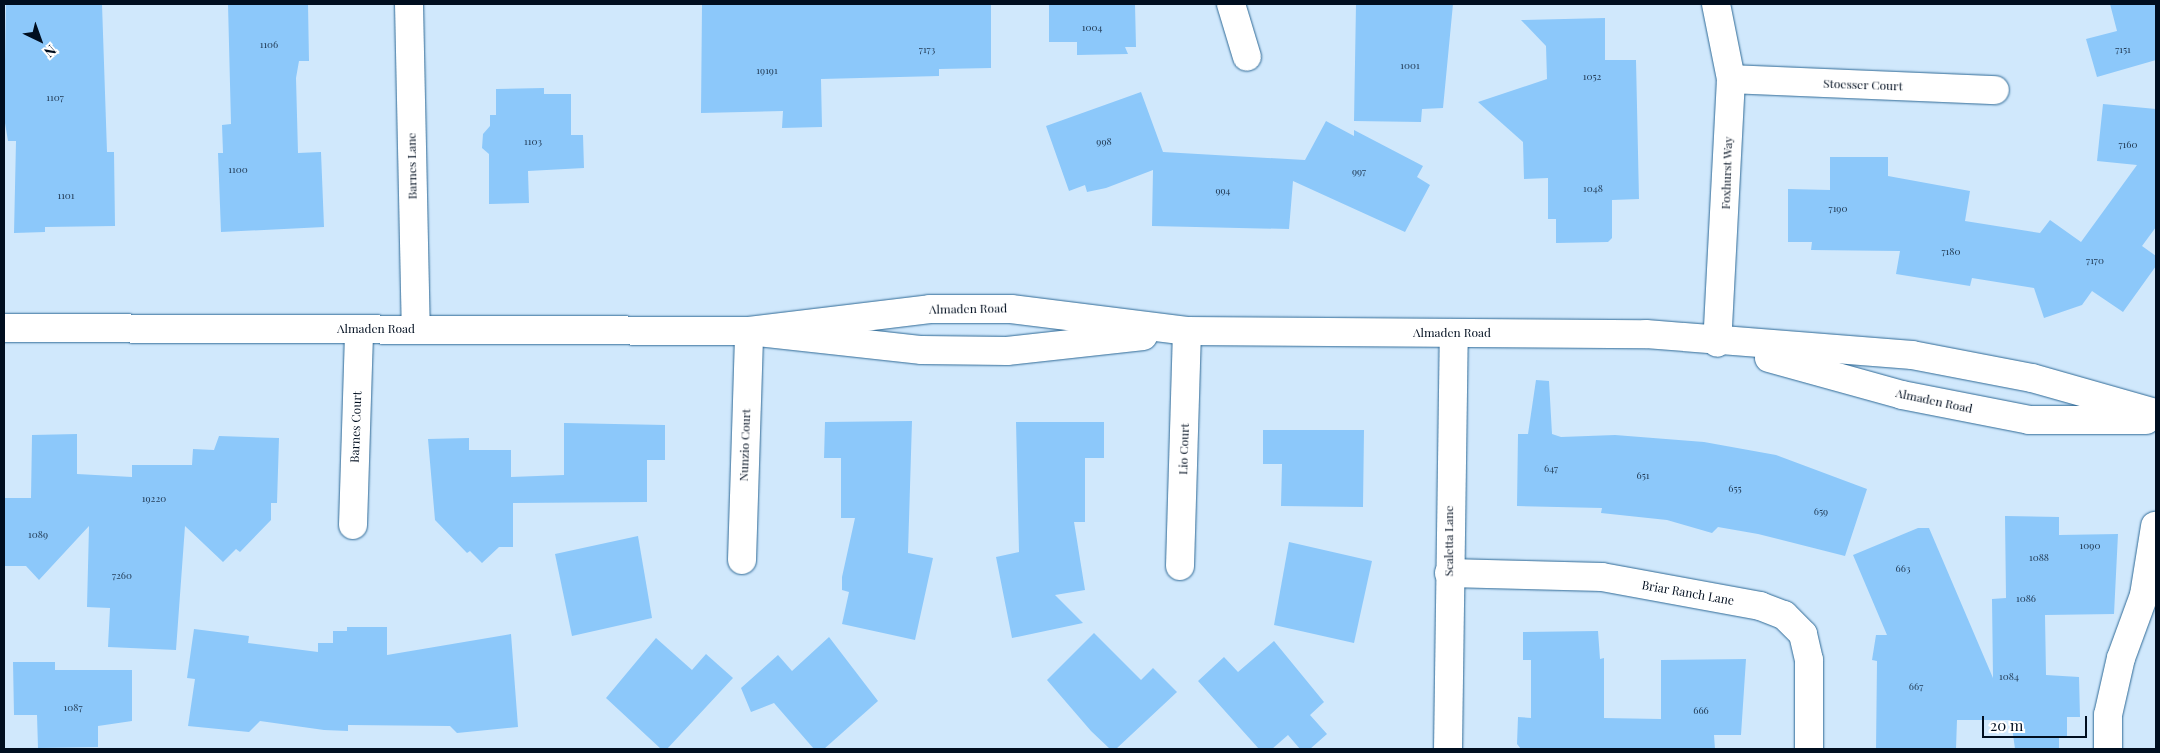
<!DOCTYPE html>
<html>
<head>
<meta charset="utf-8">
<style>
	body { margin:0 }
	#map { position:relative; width:2160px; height:753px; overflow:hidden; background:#d0e8fc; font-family:"Playfair Display",serif }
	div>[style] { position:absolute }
	.building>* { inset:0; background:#8cc8fa }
	.roads { filter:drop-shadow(0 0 1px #2e6996) drop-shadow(0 0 1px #2e6996) }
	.minor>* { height:28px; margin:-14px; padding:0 14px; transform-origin:14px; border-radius:14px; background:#fff }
	.tertiary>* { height:28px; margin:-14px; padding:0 14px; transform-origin:14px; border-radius:14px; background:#fff }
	span { translate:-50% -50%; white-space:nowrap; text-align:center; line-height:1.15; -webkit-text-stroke:4.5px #fff; paint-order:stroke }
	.number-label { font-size:10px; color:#233c56 }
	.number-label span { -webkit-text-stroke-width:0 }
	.street-label { font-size:12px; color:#000e1f }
	.frame { position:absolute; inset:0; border:5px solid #000e1f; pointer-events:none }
	.north { position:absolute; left:15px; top:15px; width:50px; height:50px; -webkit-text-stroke:4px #fff; paint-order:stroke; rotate:138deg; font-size:14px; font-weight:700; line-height:20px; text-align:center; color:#000e1f }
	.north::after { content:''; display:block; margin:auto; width:18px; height:22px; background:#000e1f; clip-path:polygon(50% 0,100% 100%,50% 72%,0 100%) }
	.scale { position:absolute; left:1982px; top:716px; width:105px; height:22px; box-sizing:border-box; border:2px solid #000e1f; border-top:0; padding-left:6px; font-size:15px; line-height:18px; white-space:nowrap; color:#000e1f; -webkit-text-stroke:4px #fff; paint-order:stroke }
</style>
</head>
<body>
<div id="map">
	<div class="building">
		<i style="clip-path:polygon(6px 4px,102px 4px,107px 152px,114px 152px,115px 226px,45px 227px,45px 232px,14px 233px,16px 141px,8px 141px,4px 117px)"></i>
		<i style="clip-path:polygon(228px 4px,308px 4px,309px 61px,299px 61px,296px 78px,298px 153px,321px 152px,324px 227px,221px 232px,218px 153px,223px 153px,222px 125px,231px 124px)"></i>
		<i style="clip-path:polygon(702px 4px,991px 4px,991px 68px,939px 69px,939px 76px,821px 79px,822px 127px,782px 128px,783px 111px,701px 113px)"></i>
		<i style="clip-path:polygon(1049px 4px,1135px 4px,1136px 47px,1125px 47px,1128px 54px,1077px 55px,1077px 42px,1049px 42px)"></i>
		<i style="clip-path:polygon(1356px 4px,1453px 4px,1443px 108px,1422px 109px,1421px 122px,1354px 121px)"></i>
		<i style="clip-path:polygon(2110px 4px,2156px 4px,2156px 60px,2097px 77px,2086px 39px,2117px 31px)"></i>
		<i style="clip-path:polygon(1605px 18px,1605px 60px,1636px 60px,1639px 199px,1612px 200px,1612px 238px,1608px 242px,1556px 243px,1556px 219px,1548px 219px,1548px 178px,1524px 179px,1523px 142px,1478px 102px,1547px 79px,1546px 46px,1521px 20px)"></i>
		<i style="clip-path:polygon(544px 88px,544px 94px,571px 94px,571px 135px,583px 135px,584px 168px,528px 171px,529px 203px,489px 204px,489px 154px,482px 148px,483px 134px,490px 126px,490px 115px,496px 115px,496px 89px)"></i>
		<i style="clip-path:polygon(1141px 92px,1163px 152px,1305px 160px,1326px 121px,1354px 136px,1354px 130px,1423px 166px,1417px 177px,1430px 185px,1405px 232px,1293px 181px,1289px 229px,1152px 226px,1153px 170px,1106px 188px,1087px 192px,1085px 185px,1069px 191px,1046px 126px)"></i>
		<i style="clip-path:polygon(2103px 104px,2156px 109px,2156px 227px,2142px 246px,2156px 256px,2156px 266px,2123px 312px,2092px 291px,2082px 305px,2044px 318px,2034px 288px,1972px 278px,1970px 286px,1896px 274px,1900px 251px,1811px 250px,1812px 242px,1788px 242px,1788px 189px,1830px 190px,1830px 157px,1888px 157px,1888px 176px,1970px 191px,1965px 221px,2040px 233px,2050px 220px,2081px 242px,2137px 165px,2097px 161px)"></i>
		<i style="clip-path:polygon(1536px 380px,1549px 381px,1552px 434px,1561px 437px,1615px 435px,1704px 442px,1776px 455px,1867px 489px,1845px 556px,1758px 534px,1718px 527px,1712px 533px,1667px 520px,1601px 513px,1602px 508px,1517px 506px,1518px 434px,1528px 434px)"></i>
		<i style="clip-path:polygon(912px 421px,908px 553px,933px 558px,915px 640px,842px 624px,849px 592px,842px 590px,842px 577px,855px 518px,841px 518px,841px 458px,824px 458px,825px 422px)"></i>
		<i style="clip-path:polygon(1016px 422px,1104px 422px,1104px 458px,1085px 458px,1085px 522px,1074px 522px,1085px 590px,1055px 595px,1083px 623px,1012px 638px,996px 557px,1019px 552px)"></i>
		<i style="clip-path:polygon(564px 423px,665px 425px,665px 460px,647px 460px,647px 502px,513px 503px,513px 547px,499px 547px,482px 563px,470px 551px,467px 553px,435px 520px,428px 439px,469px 438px,469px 450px,511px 450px,511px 477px,564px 475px)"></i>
		<i style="clip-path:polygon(1263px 430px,1364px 430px,1363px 507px,1281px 506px,1282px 464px,1263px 464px)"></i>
		<i style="clip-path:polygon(77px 434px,77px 474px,132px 477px,132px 465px,192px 465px,193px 449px,214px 450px,219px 436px,279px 438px,277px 503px,271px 503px,271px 520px,240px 552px,236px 549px,223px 562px,185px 526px,176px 650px,108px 647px,110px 608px,87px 607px,89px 526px,39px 580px,26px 566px,4px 566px,4px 498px,31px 498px,32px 435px)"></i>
		<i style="clip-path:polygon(2005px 516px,2059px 517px,2059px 535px,2118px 534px,2114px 614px,2045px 615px,2046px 675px,2079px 677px,2080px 717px,2067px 717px,2067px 737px,2059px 737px,2059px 749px,2015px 749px,2011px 720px,1957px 720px,1956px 749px,1876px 749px,1877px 661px,1872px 660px,1876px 635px,1887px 635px,1853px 555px,1918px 528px,1929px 528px,1993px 678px,1992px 599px,2006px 598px)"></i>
		<i style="clip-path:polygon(638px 536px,652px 618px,572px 636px,555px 554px)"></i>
		<i style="clip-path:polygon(1289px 542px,1372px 561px,1354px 643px,1274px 625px)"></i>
		<i style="clip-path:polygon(347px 627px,387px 627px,387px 655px,511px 634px,518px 727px,457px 733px,450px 726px,348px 725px,348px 731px,324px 730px,260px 721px,249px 732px,188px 726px,195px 679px,187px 678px,194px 629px,249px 636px,248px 643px,318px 652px,318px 643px,333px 643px,333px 631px,347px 631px)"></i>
		<i style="clip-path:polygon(1598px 631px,1600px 659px,1604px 658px,1604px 718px,1661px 719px,1661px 660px,1746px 659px,1741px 735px,1714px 735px,1715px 749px,1521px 749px,1517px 744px,1518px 717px,1531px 718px,1531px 660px,1523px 660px,1523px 632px)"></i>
		<i style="clip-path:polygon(1094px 633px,1141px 680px,1153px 668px,1177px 692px,1116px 749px,1110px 749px,1091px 731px,1047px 680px)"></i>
		<i style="clip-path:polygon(829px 637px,878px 701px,824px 749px,814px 749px,774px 703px,751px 712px,741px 688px,778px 655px,792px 671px)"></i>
		<i style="clip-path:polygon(656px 638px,692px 670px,706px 654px,733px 678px,667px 749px,661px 749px,606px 698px)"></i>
		<i style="clip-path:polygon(1274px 641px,1324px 702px,1310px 715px,1327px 734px,1310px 749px,1300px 749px,1288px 735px,1272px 749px,1259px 749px,1198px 681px,1224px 657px,1238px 672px)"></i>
		<i style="clip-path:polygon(13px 662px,55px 662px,55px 670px,132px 670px,132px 721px,98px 726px,98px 747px,38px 748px,37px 715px,14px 715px)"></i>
	</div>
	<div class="roads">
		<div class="minor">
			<i style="left:409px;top:4px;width:325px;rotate:88.8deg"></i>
			<i style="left:1231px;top:4px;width:55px;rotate:73.2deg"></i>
			<i style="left:1716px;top:4px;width:76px;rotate:78.7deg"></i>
			<i style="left:1731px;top:79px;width:264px;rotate:93deg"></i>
			<i style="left:1731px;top:79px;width:264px;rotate:2.4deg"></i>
			<i style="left:353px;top:525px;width:196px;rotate:-88.2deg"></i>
			<i style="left:742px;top:560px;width:229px;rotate:-88.2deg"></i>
			<i style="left:1180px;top:566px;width:235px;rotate:-88.3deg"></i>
			<i style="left:1449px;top:573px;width:153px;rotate:1.5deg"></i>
			<i style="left:1602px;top:577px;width:161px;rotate:10.4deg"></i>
			<i style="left:1760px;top:606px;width:26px;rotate:21deg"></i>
			<i style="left:1784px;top:615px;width:27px;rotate:45deg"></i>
			<i style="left:1803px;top:634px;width:27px;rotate:77deg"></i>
			<i style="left:1809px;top:660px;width:89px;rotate:90deg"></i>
			<i style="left:1448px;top:749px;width:416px;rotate:-89.2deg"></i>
			<i style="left:2108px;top:749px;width:34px;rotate:-90deg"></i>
			<i style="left:2108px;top:715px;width:58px;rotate:-77.2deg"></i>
			<i style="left:2121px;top:658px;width:67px;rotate:-69.9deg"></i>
			<i style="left:2144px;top:595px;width:70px;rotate:-80.9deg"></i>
		</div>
		<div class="tertiary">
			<i style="left:4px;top:328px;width:745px;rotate:0.23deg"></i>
			<i style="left:749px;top:331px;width:174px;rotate:6.3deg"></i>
			<i style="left:922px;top:350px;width:85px;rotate:0.7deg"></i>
			<i style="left:1007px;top:351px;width:137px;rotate:-6.3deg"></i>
			<i style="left:749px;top:331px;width:182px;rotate:-6.9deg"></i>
			<i style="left:930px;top:309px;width:81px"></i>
			<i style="left:1011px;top:309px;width:177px;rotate:7.1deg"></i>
			<i style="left:1187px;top:331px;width:459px;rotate:0.4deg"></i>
			<i style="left:1646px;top:334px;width:267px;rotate:4.5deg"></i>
			<i style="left:1912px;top:355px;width:122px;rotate:10.9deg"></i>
			<i style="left:2032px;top:378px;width:129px;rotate:15.8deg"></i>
			<i style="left:1769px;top:358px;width:138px;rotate:15.5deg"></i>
			<i style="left:1902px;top:395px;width:129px;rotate:11.1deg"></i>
			<i style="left:2029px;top:420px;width:117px"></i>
		</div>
	</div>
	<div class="number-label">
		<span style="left:1092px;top:28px">1004</span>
		<span style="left:269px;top:45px">1106</span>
		<span style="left:927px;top:50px">7173</span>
		<span style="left:2123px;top:50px">7151</span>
		<span style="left:1410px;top:66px">1001</span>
		<span style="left:767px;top:71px">19191</span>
		<span style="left:1592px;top:77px">1052</span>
		<span style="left:55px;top:98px">1107</span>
		<span style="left:533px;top:142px">1103</span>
		<span style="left:1104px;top:142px">998</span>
		<span style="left:2128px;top:145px">7160</span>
		<span style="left:238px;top:170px">1100</span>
		<span style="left:1359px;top:172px">997</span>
		<span style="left:1593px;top:189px">1048</span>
		<span style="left:1223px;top:191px">994</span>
		<span style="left:66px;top:196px">1101</span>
		<span style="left:1838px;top:209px">7190</span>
		<span style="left:1951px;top:252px">7180</span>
		<span style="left:2095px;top:261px">7170</span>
		<span style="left:1551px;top:469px">647</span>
		<span style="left:1643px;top:476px">651</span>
		<span style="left:1735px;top:489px">655</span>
		<span style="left:154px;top:499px">19220</span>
		<span style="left:1821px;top:512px">659</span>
		<span style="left:38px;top:535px">1089</span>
		<span style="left:2090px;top:546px">1090</span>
		<span style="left:2039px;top:558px">1088</span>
		<span style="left:1903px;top:569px">663</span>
		<span style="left:122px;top:576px">7260</span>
		<span style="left:2026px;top:599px">1086</span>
		<span style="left:2009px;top:677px">1084</span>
		<span style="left:1916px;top:687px">667</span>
		<span style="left:73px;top:708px">1087</span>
		<span style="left:1701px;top:711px">666</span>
	</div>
	<div class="street-label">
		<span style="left:1863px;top:85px;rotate:2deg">Stoesser Court</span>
		<span style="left:412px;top:166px;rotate:-91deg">Barnes Lane</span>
		<span style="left:1727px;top:173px;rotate:-88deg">Foxhurst Way</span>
		<span style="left:968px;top:309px;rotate:-1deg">Almaden Road</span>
		<span style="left:376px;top:329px">Almaden Road</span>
		<span style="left:1452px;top:333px">Almaden Road</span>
		<span style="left:1934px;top:401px;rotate:12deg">Almaden Road</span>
		<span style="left:356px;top:427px;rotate:-88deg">Barnes Court</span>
		<span style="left:745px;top:445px;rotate:-88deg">Nunzio Court</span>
		<span style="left:1184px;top:449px;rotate:-88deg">Lio Court</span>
		<span style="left:1449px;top:541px;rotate:-90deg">Scaletta Lane</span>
		<span style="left:1688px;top:593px;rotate:10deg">Briar Ranch Lane</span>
	</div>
	<div class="frame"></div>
	<div class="north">N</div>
	<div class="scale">20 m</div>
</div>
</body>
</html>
